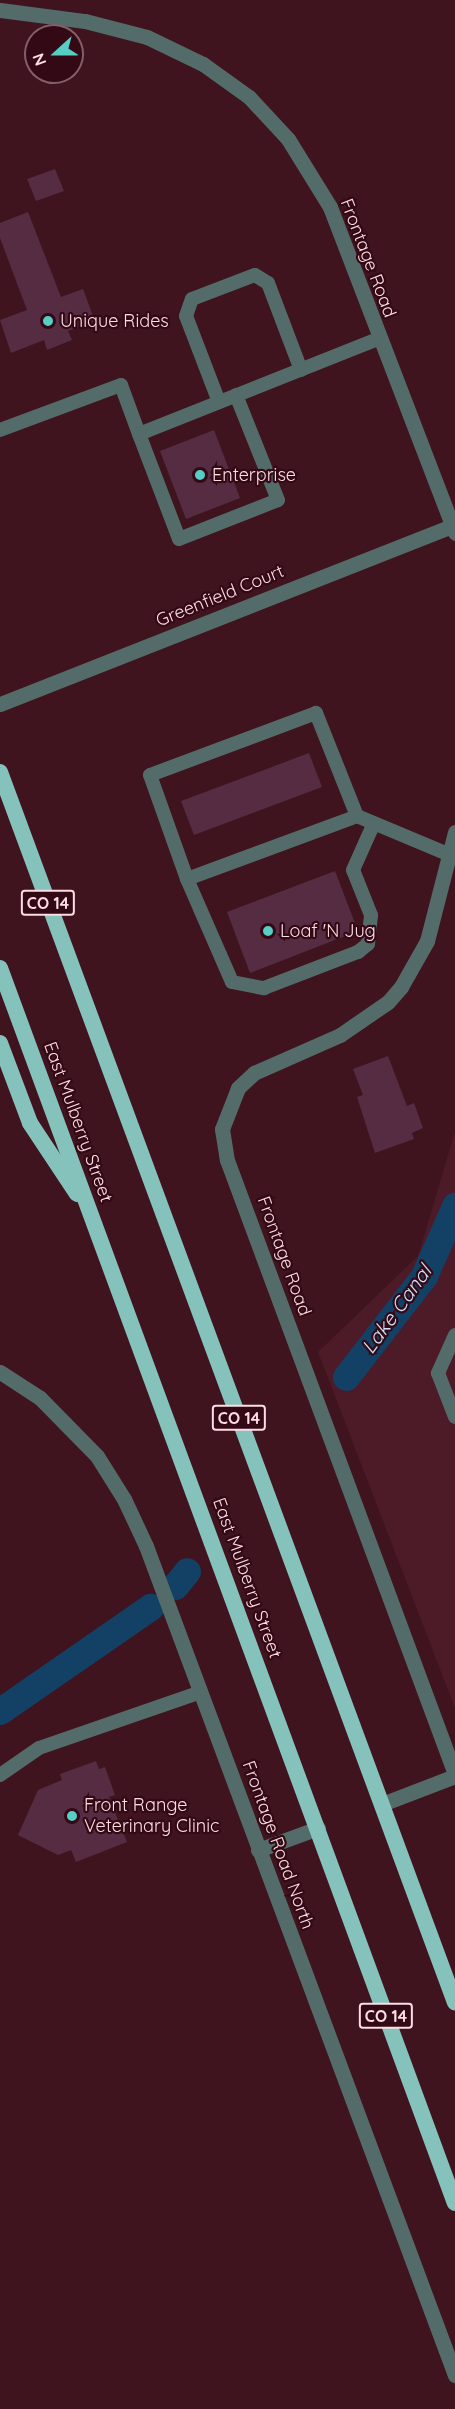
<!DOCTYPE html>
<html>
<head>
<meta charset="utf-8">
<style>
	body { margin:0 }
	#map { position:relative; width:455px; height:2409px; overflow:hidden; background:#3f141f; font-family:Quicksand,sans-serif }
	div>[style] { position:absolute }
	.built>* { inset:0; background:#4d1a27 }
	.canal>* { height:27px; margin:-13.5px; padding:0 13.5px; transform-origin:13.5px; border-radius:13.5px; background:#134065 }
	.building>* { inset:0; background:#552c42 }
	.service>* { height:14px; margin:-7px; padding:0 7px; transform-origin:7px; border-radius:7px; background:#536c69 }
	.minor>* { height:15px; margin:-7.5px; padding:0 7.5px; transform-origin:7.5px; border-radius:7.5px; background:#536c69 }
	.trunk>* { height:16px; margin:-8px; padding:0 8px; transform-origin:8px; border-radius:8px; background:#86c2bc }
	.dots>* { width:16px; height:16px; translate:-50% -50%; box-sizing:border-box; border:3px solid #340916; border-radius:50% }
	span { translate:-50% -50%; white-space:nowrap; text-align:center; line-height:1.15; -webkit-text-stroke:4.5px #340916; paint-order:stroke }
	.shield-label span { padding:2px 4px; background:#340916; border:2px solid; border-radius:4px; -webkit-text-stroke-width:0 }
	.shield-label { font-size:16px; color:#fcdee3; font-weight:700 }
	.street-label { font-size:18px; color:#fcdee3 }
	.poi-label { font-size:18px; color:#fcdee3 }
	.left { translate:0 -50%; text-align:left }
	.water-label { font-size:20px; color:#cfe2f5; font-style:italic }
	.north { position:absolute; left:24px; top:24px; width:60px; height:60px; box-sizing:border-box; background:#340916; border:2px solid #845e68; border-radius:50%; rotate:249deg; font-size:16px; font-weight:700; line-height:24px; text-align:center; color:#fcdee3 }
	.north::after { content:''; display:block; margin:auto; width:21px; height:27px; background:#56cec3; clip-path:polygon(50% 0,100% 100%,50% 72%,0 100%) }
</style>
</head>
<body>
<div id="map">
	<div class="built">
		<i style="clip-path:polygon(455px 1132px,455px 1708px,318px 1352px,418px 1256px)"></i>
	</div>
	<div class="canal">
		<i style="left:346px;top:1377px;width:128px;rotate:-52.3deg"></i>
		<i style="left:424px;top:1276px;width:77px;rotate:-66.1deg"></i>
		<i style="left:175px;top:1586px;width:19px;rotate:-51deg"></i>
		<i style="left:0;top:1711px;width:183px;rotate:-34.7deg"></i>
	</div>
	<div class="building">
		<i style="clip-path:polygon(55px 169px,64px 191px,36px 201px,27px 179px)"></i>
		<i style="clip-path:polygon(28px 212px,61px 297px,83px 289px,95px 321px,68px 331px,72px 340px,47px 350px,44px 340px,11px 353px,0 320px,27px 310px,0 238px,0 223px)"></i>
		<i style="clip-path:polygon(214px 430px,240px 498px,186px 519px,160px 451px)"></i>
		<i style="clip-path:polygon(309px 753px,322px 787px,194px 835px,181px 801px)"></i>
		<i style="clip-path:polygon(335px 871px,358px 931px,250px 973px,227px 912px)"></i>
		<i style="clip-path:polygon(388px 1056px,407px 1106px,414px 1103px,423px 1128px,412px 1133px,414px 1139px,375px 1153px,357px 1097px,363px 1095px,353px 1069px)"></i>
		<i style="clip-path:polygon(96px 1761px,99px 1769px,105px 1767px,115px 1795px,109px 1797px,127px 1842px,76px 1862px,71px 1850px,58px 1855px,18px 1835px,38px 1790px,62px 1780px,60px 1774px)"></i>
	</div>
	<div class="service">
		<i style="left:219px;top:402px;width:92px;rotate:-111deg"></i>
		<i style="left:186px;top:316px;width:18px;rotate:-71deg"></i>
		<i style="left:192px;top:299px;width:67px;rotate:-20.9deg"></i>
		<i style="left:255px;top:275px;width:15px;rotate:32deg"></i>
		<i style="left:268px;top:283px;width:93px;rotate:69.2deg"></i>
		<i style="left:0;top:430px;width:129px;rotate:-20.4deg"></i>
		<i style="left:121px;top:385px;width:52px;rotate:69.8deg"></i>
		<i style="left:139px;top:434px;width:257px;rotate:-21.7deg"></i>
		<i style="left:139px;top:434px;width:112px;rotate:69.1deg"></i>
		<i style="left:179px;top:539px;width:106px;rotate:-21.5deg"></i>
		<i style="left:278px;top:500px;width:113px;rotate:-111.8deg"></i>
		<i style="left:357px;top:816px;width:111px;rotate:-111.7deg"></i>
		<i style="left:316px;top:713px;width:177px;rotate:159.5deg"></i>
		<i style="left:150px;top:775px;width:110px;rotate:70.4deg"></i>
		<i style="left:187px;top:879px;width:181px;rotate:-20.3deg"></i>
		<i style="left:357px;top:816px;width:99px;rotate:22.7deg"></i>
		<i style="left:187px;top:879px;width:112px;rotate:66.4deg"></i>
		<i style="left:232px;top:982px;width:33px;rotate:11deg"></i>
		<i style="left:264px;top:988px;width:101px;rotate:-21deg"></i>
		<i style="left:358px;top:952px;width:13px;rotate:-39deg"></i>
		<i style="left:368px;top:944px;width:29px;rotate:-84deg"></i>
		<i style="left:371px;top:915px;width:48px;rotate:-111.8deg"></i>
		<i style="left:353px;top:870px;width:51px;rotate:-65.9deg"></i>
		<i style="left:455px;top:1335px;width:42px;rotate:114.1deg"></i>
		<i style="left:438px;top:1373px;width:47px;rotate:68.9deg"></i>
		<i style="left:0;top:1775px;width:47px;rotate:-34.7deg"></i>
		<i style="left:39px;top:1748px;width:171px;rotate:-19.1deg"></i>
	</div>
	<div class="minor">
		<i style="left:0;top:10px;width:86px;rotate:7.4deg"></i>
		<i style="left:85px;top:21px;width:64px;rotate:14.5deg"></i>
		<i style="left:147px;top:37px;width:62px;rotate:25.7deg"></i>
		<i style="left:203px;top:64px;width:57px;rotate:35.7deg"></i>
		<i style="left:249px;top:97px;width:57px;rotate:47.1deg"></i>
		<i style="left:288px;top:139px;width:80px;rotate:58.3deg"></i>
		<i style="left:330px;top:207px;width:349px;rotate:69deg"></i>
		<i style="left:0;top:704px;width:489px;rotate:-21.5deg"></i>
		<i style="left:455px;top:832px;width:113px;rotate:104.4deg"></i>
		<i style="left:427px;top:941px;width:53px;rotate:119.5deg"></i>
		<i style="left:401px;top:987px;width:20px;rotate:131deg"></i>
		<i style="left:388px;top:1002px;width:58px;rotate:145.5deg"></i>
		<i style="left:340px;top:1035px;width:94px;rotate:156.2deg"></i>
		<i style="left:254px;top:1073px;width:22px;rotate:137deg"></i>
		<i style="left:238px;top:1088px;width:44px;rotate:111.3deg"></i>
		<i style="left:222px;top:1129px;width:31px;rotate:81deg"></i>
		<i style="left:227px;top:1160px;width:655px;rotate:69.63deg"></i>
		<i style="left:0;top:1372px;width:48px;rotate:33deg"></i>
		<i style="left:40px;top:1398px;width:81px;rotate:45.5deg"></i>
		<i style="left:97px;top:1456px;width:51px;rotate:57.9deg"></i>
		<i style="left:124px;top:1499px;width:52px;rotate:64.9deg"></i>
		<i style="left:146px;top:1546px;width:885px;rotate:69.56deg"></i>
		<i style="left:382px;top:1804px;width:78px;rotate:-21deg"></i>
		<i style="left:258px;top:1850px;width:64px;rotate:-20.1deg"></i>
	</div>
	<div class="trunk">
		<i style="left:0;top:772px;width:1312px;rotate:69.71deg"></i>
		<i style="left:0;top:968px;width:1316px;rotate:69.78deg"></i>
		<i style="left:0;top:1043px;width:85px;rotate:69.4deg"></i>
		<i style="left:30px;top:1123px;width:85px;rotate:56.5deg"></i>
	</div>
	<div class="dots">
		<i style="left:48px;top:321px;background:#56cec3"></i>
		<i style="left:200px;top:475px;background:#56cec3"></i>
		<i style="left:268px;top:931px;background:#56cec3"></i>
		<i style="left:72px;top:1816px;background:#56cec3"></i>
	</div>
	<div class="shield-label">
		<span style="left:48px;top:903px">CO 14</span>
		<span style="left:239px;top:1418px">CO 14</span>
		<span style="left:386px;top:2016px">CO 14</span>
	</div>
	<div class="street-label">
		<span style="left:368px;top:258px;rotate:69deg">Frontage Road</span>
		<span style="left:220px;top:596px;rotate:-22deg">Greenfield Court</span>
		<span style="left:78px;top:1122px;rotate:70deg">East Mulberry Street</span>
		<span style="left:284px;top:1256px;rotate:70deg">Frontage Road</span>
		<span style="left:247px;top:1578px;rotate:70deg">East Mulberry Street</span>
		<span style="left:278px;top:1845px;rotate:70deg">Frontage Road North</span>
	</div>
	<div class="poi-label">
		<span class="left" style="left:60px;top:321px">Unique Rides</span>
		<span class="left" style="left:212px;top:475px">Enterprise</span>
		<span class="left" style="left:280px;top:931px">Loaf 'N Jug</span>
		<span class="left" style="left:84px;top:1816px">Front Range<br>Veterinary Clinic</span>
	</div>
	<div class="water-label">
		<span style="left:396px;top:1309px;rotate:-54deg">Lake Canal</span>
	</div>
	<div class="north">N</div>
</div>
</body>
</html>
